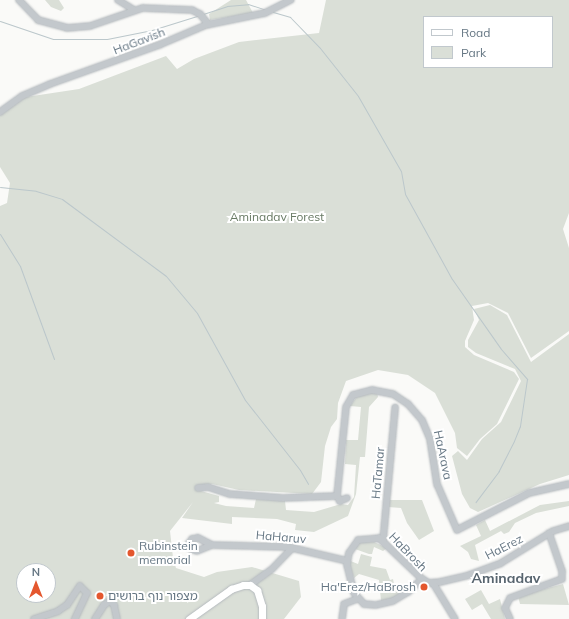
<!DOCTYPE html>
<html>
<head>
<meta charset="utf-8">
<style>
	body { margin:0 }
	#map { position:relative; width:569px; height:619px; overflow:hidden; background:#fafaf8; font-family:Mulish,"Noto Sans Hebrew",sans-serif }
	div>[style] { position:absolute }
	.green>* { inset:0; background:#dadfd7 }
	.stream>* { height:1px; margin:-0.5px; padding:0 0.5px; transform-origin:0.5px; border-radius:0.5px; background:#bbc7cb }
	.roads { filter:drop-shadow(0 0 1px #b5babe) drop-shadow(0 0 1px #b5babe) }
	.minor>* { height:6px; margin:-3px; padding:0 3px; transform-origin:3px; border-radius:3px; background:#c3c8cc }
	.major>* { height:7px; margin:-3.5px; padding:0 3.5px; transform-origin:3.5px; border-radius:3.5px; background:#fff }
	.dots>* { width:11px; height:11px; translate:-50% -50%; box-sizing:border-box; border:2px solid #fff; border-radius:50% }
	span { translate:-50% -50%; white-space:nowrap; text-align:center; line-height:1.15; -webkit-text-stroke:4px #fff; paint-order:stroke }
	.street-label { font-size:12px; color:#657683 }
	.park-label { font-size:12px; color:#687a64 }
	.poi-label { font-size:12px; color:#657683 }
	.left { translate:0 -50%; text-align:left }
	.right { translate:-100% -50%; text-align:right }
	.quarter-label { font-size:14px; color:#57646e; font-weight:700 }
	.legend { position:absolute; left:423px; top:16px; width:130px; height:52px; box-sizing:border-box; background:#fff; border:1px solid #c1c8cd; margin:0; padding:5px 7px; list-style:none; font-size:12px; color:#657683 }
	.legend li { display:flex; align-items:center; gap:8px; height:20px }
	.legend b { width:20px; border:1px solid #c1c8cd }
	.north { position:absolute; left:16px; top:563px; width:40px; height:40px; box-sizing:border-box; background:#fff; border:1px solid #c1c8cd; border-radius:50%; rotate:0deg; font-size:11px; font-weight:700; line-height:16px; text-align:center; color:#657683 }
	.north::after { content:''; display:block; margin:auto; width:14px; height:18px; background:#e4572e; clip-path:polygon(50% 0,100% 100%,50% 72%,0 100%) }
</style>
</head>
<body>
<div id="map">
	<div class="green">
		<i style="clip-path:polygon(45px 0,59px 0,64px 8px,61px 11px,51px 7px)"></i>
		<i style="clip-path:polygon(231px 0,246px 0,253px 13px,210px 20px,209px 14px)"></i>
		<i style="clip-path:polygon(evenodd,326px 0,569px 0,569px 213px,563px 229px,569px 248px,569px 331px,531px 358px,508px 313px,488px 303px,472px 306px,474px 320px,465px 341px,465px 347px,474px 355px,514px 372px,519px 379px,497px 424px,480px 439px,467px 456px,457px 448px,455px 433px,435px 393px,408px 375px,378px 370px,346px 381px,338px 403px,337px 419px,331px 427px,325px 446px,321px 482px,312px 494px,239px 490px,212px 484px,200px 488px,201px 491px,219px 496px,219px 502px,214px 503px,226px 506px,254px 508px,256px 499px,285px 501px,286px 510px,314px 512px,341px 504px,348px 505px,354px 497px,356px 465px,345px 464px,346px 440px,358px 440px,361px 407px,350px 406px,358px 395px,377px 392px,378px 397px,369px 407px,365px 457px,360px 457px,356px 494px,348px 516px,314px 532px,295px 530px,296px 524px,277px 519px,232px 517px,232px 524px,182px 518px,193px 502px,170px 531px,173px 558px,176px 568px,204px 577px,217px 572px,252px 567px,299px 581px,301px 597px,284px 619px,0 619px,0 206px,7px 203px,10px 183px,0 167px,0 114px,26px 97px,79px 89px,166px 56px,177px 69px,194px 59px,239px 42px,319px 33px,326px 0,424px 17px,552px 17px,552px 67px,424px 67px,424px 17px,326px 0,24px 571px,48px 571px,48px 595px,24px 595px,24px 571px)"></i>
		<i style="clip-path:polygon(490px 305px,507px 315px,531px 362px,569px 334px,569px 475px,540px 484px,478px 512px,470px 508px,462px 494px,452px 456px,458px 451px,467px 460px,482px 439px,501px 422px,521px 381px,515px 369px,476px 353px,468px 347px,468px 340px,479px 320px,474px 309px)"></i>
		<i style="clip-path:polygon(388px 500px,422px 500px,434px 531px,419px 540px,407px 523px,401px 508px,388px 507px)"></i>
		<i style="clip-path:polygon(569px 501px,569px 506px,536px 513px,515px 523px,509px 532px,504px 534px,501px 531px,475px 545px,479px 561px,471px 559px,468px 552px,460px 546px,481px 536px,476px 525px,485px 520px,490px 531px,540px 505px)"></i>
		<i style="clip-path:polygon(372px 541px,387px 548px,383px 551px,374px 547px,372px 554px,369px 554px,355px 549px,359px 542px)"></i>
		<i style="clip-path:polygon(361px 554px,372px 557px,370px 566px,386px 569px,390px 580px,393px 579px,394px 584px,412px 585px,410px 588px,392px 599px,381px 601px,379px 580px,359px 574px,354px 578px,348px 560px,358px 564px)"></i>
		<i style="clip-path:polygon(563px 584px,569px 605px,520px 604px,518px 596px)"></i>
		<i style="clip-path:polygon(481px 590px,489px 604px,500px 599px,505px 619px,491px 619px,482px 604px,472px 610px,465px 599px)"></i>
	</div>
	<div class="stream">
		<i style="left:273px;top:12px;width:18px;rotate:16deg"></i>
		<i style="left:290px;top:17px;width:43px;rotate:45.9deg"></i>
		<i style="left:320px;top:48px;width:61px;rotate:51.6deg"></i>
		<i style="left:358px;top:96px;width:86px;rotate:60.2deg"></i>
		<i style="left:401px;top:171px;width:23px;rotate:80deg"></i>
		<i style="left:405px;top:194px;width:97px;rotate:61.1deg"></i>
		<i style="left:452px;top:279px;width:85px;rotate:55deg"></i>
		<i style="left:501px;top:349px;width:40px;rotate:49deg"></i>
		<i style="left:527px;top:379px;width:48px;rotate:98.5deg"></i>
		<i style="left:520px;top:426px;width:16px;rotate:112deg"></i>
		<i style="left:514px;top:441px;width:34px;rotate:117deg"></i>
		<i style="left:499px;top:471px;width:39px;rotate:127deg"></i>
		<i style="left:203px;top:14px;width:25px;rotate:-18deg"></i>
		<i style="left:227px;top:6px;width:21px;rotate:-5deg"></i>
		<i style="left:248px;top:4px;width:19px;rotate:18deg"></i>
		<i style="left:0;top:21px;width:56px;rotate:18.8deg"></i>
		<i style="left:53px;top:39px;width:54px"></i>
		<i style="left:107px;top:39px;width:46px;rotate:-11.3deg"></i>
		<i style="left:152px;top:30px;width:47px;rotate:-17.3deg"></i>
		<i style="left:0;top:187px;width:36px;rotate:6deg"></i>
		<i style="left:36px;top:191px;width:27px;rotate:17deg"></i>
		<i style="left:62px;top:199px;width:129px;rotate:36.5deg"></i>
		<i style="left:166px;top:276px;width:48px;rotate:50deg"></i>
		<i style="left:197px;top:313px;width:99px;rotate:61.1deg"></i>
		<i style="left:245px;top:400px;width:89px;rotate:51.8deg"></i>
		<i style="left:300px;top:470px;width:16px;rotate:60deg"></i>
		<i style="left:0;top:234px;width:38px;rotate:58deg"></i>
		<i style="left:20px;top:266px;width:99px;rotate:69.9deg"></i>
	</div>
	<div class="roads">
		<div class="minor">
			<i style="left:19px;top:0;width:28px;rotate:46deg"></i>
			<i style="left:38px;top:20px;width:30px;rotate:15deg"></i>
			<i style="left:67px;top:28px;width:23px;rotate:-5deg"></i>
			<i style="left:90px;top:26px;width:56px;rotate:-18.8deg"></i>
			<i style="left:143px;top:8px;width:49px;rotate:2.3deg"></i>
			<i style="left:192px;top:10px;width:9px;rotate:27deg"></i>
			<i style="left:200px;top:14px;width:13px;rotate:51deg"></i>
			<i style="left:118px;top:0;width:19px;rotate:32deg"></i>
			<i style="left:0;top:112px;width:27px;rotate:-36deg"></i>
			<i style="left:22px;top:96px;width:30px;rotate:-23deg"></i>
			<i style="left:50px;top:84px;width:116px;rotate:-19.7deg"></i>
			<i style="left:159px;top:45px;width:51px;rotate:-23.1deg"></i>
			<i style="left:206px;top:25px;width:60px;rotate:-11.5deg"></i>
			<i style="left:265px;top:13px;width:29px;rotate:-27deg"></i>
			<i style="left:198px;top:488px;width:10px;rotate:-6deg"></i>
			<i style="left:208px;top:487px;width:23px;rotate:18deg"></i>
			<i style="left:230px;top:494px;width:53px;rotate:4.3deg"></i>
			<i style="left:283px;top:498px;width:54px;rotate:-2.1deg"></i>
			<i style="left:347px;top:498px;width:8px;rotate:157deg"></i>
			<i style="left:340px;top:501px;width:6px;rotate:-121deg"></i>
			<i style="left:337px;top:496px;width:89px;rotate:-84.2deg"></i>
			<i style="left:346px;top:407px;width:14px;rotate:-60deg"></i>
			<i style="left:353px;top:395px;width:20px;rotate:-15deg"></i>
			<i style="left:372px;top:390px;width:21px;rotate:11deg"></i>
			<i style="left:393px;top:394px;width:18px;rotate:34deg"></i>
			<i style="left:408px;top:404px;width:21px;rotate:49deg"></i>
			<i style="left:422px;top:420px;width:21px;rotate:67deg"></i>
			<i style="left:430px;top:439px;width:46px;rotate:81.2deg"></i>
			<i style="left:437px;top:484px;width:50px;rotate:66.5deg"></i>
			<i style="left:457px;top:530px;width:81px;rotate:-27.2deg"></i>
			<i style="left:529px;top:493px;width:41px;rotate:-12.7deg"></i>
			<i style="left:383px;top:541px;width:134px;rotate:-84.8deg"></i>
			<i style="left:212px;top:545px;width:16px;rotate:-153deg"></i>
			<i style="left:198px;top:538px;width:6px;rotate:171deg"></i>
			<i style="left:192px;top:539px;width:5px;rotate:127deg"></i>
			<i style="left:189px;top:543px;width:6px;rotate:72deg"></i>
			<i style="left:191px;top:549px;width:6px;rotate:18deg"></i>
			<i style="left:197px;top:551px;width:16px;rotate:-22deg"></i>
			<i style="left:212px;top:545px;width:76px;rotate:1.5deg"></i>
			<i style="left:288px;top:547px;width:61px;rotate:13.3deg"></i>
			<i style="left:422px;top:579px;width:19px;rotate:137deg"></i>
			<i style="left:408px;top:592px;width:17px;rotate:149deg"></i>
			<i style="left:393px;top:601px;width:18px;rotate:167deg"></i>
			<i style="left:375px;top:605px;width:11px;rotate:-175deg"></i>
			<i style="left:364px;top:604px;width:15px;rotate:-132deg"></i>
			<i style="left:354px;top:593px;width:29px;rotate:-104deg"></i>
			<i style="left:347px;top:565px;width:12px;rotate:-81deg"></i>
			<i style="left:349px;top:553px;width:16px;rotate:-55deg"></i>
			<i style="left:358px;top:540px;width:21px;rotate:-5deg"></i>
			<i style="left:379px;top:538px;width:58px;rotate:43.6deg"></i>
			<i style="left:421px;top:578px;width:9px;rotate:32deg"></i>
			<i style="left:429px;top:583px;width:11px;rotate:-5deg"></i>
			<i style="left:440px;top:582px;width:27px;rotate:-13deg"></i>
			<i style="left:466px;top:576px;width:37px;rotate:-20deg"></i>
			<i style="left:501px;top:563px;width:61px;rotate:-31.6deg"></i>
			<i style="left:553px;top:531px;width:17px;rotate:-17deg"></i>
			<i style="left:433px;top:583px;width:42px;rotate:58.6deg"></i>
			<i style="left:250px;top:585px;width:27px;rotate:-36deg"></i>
			<i style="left:272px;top:569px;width:29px;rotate:-46deg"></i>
			<i style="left:34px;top:619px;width:25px;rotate:-18deg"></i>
			<i style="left:58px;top:611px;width:11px;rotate:-34deg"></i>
			<i style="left:67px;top:605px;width:23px;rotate:-56deg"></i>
			<i style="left:80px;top:586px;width:10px;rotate:45deg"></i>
			<i style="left:87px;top:593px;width:29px;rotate:115deg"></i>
			<i style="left:95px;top:619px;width:17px;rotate:-57deg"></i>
			<i style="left:104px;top:605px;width:7px;rotate:-34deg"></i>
			<i style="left:110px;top:601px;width:6px;rotate:45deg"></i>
			<i style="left:114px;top:605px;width:14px;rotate:78deg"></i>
			<i style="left:342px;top:619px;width:15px;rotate:-82deg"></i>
			<i style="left:344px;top:604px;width:14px;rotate:-21deg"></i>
			<i style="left:510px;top:619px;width:12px;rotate:-114deg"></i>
			<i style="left:505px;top:608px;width:11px;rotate:-63deg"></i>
			<i style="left:510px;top:598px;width:55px;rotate:-20.1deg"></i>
			<i style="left:562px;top:579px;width:8px;rotate:-90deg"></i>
			<i style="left:562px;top:571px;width:40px;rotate:-108.9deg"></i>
		</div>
		<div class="major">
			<i style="left:189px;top:619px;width:52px;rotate:-35.5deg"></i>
			<i style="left:231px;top:589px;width:13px;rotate:-18deg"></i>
			<i style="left:243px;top:585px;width:7px"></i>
			<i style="left:250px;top:585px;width:9px;rotate:36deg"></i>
			<i style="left:257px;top:590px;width:17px;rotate:73deg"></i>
			<i style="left:262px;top:606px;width:13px;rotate:90deg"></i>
		</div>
	</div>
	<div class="dots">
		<i style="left:131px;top:553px;background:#e4572e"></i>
		<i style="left:424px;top:587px;background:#e4572e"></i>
		<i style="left:100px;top:596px;background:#e4572e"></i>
	</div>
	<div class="street-label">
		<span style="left:139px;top:41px;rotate:-21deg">HaGavish</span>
		<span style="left:443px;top:455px;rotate:78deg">HaArava</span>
		<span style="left:378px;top:473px;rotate:-85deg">HaTamar</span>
		<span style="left:281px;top:537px;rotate:5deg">HaHaruv</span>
		<span style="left:504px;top:547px;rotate:-27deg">HaErez</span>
		<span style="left:408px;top:552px;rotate:46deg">HaBrosh</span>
	</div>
	<div class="park-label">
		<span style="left:277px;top:217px">Aminadav Forest</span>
	</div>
	<div class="poi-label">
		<span class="left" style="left:139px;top:553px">Rubinstein<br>memorial</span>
		<span class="right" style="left:416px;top:587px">Ha'Erez/HaBrosh</span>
		<span class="left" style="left:108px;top:596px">מצפור נוף ברושים</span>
	</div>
	<div class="quarter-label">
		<span style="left:506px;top:578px">Aminadav</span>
	</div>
	<ul class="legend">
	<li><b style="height:5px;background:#fff"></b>Road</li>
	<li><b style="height:11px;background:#dadfd7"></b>Park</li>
	</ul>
	<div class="north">N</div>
</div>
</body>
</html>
